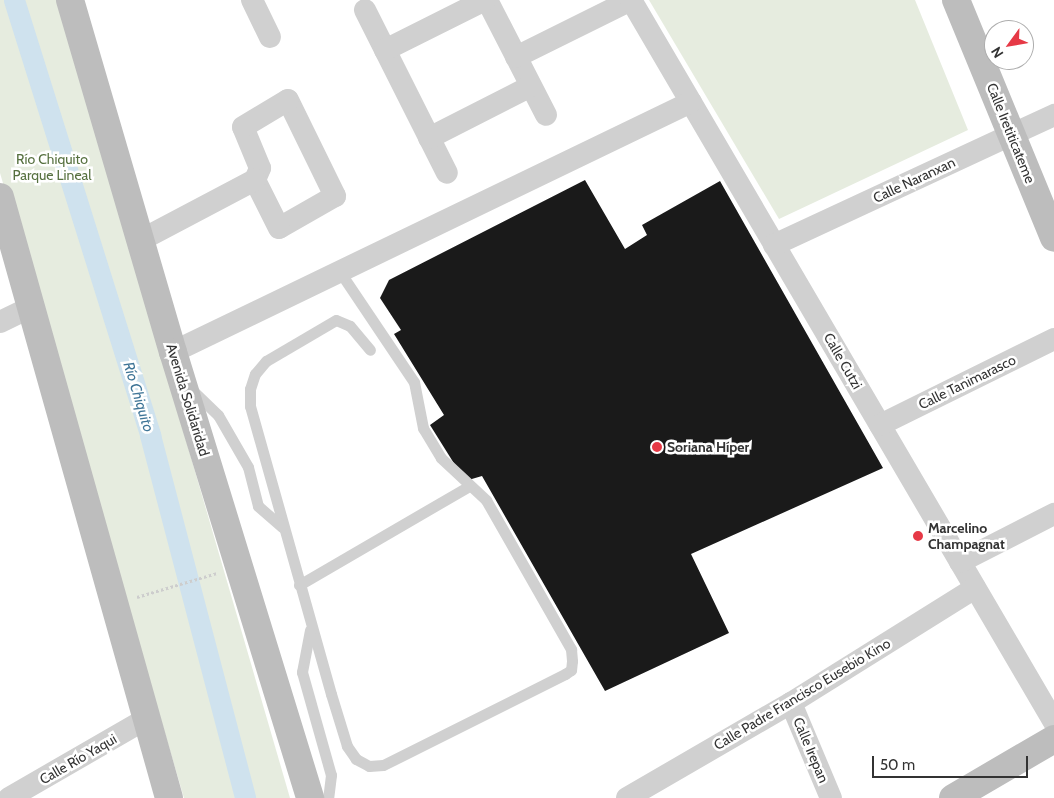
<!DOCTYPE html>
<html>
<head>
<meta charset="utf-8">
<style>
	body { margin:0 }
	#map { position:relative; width:1054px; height:798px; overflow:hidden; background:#fff; font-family:Cabin,sans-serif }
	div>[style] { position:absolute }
	.green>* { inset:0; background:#e6ecdf }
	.canal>* { height:21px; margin:-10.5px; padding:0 10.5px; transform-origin:10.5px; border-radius:10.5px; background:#cfe2ee }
	.building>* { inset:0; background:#1a1a1a }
	.path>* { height:3px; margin-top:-1.5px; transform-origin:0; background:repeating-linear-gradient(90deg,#cdcdcd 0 2.5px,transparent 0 5px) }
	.lane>* { height:11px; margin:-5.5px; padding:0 5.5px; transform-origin:5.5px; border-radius:5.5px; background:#d0d0d0 }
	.street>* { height:22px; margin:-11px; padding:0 11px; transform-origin:11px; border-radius:11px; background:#d0d0d0 }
	.secondary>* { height:28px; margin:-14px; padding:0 14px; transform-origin:14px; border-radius:14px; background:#bdbdbd }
	.dots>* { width:14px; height:14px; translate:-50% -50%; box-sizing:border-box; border:2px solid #fff; border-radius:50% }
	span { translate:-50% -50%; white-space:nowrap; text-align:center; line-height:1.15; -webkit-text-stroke:5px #fff; paint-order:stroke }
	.street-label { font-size:14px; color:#333 }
	.park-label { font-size:14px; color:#56703f }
	.poi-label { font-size:14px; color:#333; font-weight:700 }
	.left { translate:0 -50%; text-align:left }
	.water-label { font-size:15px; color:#3f7597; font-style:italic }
	.north { position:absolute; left:984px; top:20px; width:50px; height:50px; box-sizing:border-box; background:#fff; border:1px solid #adadad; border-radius:50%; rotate:238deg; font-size:14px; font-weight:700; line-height:20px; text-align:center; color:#333 }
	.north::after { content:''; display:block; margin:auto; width:18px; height:22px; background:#e63946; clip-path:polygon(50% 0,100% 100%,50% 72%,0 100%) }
	.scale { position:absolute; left:872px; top:756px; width:156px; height:22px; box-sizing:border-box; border:2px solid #333; border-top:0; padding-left:6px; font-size:15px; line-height:18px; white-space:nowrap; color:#333; -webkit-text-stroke:4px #fff; paint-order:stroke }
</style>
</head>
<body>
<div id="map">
	<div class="green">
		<i style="clip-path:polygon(0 0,58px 0,290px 798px,184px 798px,0 173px)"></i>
		<i style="clip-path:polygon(649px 0,915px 0,968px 130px,779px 219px)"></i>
	</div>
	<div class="canal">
		<i style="left:14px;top:0;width:456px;rotate:72.6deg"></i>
		<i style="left:150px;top:435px;width:375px;rotate:75.3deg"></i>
	</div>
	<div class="building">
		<i style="clip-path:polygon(585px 180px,625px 249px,647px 235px,642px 225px,720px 181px,883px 468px,691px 554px,729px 633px,605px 691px,482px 476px,465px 481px,430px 425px,444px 415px,394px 334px,401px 330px,380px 298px,389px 280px)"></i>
	</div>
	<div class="path">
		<i style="left:137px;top:597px;width:84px;rotate:-16.7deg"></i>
	</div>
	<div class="lane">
		<i style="left:340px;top:272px;width:133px;rotate:56.1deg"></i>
		<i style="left:414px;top:382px;width:47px;rotate:78.9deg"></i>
		<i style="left:423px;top:428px;width:35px;rotate:59deg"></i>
		<i style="left:441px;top:458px;width:62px;rotate:43deg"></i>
		<i style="left:486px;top:500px;width:172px;rotate:60.3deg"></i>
		<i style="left:571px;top:649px;width:12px;rotate:85deg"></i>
		<i style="left:572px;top:661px;width:9px;rotate:96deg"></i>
		<i style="left:571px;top:670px;width:7px;rotate:146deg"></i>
		<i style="left:565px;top:674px;width:203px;rotate:153.4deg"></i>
		<i style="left:383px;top:765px;width:14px;rotate:176deg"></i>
		<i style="left:369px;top:766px;width:15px;rotate:-152deg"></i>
		<i style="left:356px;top:759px;width:16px;rotate:-125deg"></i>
		<i style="left:347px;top:746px;width:54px;rotate:-107.1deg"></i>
		<i style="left:331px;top:694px;width:299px;rotate:-105.7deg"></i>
		<i style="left:250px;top:406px;width:17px;rotate:-90deg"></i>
		<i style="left:250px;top:389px;width:16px;rotate:-72deg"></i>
		<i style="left:255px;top:374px;width:17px;rotate:-50deg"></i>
		<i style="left:266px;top:361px;width:81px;rotate:-30.4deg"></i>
		<i style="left:336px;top:320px;width:15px;rotate:23deg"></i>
		<i style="left:350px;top:326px;width:31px;rotate:50deg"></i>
		<i style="left:192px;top:390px;width:36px;rotate:44deg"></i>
		<i style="left:218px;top:415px;width:60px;rotate:60deg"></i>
		<i style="left:248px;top:467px;width:40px;rotate:75.6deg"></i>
		<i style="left:258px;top:506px;width:32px;rotate:41deg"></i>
		<i style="left:299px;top:585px;width:197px;rotate:-30.2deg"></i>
		<i style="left:310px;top:630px;width:43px;rotate:100.8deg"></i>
		<i style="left:302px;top:672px;width:107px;rotate:74.3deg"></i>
		<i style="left:331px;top:775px;width:23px;rotate:97deg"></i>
	</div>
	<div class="street">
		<i style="left:252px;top:0;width:41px;rotate:64.1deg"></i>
		<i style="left:487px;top:0;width:129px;rotate:62.8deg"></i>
		<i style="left:365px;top:10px;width:182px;rotate:63.3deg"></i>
		<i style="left:385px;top:50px;width:112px;rotate:-26.6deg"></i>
		<i style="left:516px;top:57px;width:128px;rotate:-26.4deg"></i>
		<i style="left:631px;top:0;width:837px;rotate:59.64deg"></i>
		<i style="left:288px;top:100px;width:107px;rotate:63.9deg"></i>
		<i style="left:335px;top:196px;width:64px;rotate:150.3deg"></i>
		<i style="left:279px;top:228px;width:54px;rotate:-116.6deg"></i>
		<i style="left:255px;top:180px;width:13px;rotate:-67deg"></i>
		<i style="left:260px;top:168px;width:44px;rotate:-112.5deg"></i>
		<i style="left:243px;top:127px;width:52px;rotate:-31deg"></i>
		<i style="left:429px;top:138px;width:114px;rotate:-27deg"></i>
		<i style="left:141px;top:240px;width:129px;rotate:-27.8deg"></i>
		<i style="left:774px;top:245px;width:309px;rotate:-24.9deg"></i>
		<i style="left:0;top:322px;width:37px;rotate:-26deg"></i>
		<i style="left:173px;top:352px;width:575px;rotate:-25.76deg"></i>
		<i style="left:880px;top:425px;width:194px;rotate:-26.3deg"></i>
		<i style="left:960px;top:562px;width:106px;rotate:-27.1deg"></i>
		<i style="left:791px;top:703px;width:103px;rotate:67.2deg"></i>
		<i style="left:9px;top:798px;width:158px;rotate:-30deg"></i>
		<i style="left:627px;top:798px;width:190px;rotate:-30.1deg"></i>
		<i style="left:791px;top:703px;width:217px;rotate:-32deg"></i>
	</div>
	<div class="secondary">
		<i style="left:70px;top:0;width:367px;rotate:73.7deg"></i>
		<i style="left:173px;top:352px;width:467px;rotate:72.9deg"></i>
		<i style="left:956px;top:0;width:257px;rotate:67.6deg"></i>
		<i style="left:0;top:197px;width:624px;rotate:74.29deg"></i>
		<i style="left:953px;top:798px;width:117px;rotate:-30.3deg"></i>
	</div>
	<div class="dots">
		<i style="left:657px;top:447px;background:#e63946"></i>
		<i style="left:918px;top:536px;background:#e63946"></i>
	</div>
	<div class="street-label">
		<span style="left:1011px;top:133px;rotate:68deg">Calle Iretiticateme</span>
		<span style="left:914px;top:180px;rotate:-25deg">Calle Naranxan</span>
		<span style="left:843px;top:361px;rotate:60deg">Calle Cutzi</span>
		<span style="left:967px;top:382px;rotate:-26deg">Calle Tanimarasco</span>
		<span style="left:188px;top:400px;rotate:73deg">Avenida Solidaridad</span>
		<span style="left:802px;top:694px;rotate:-31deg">Calle Padre Francisco Eusebio Kino</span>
		<span style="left:811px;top:750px;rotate:67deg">Calle Irepan</span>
		<span style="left:78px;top:759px;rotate:-30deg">Calle Río Yaqui</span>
	</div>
	<div class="park-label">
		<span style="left:52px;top:167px">Río Chiquito<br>Parque Lineal</span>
	</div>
	<div class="poi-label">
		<span class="left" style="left:667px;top:447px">Soriana Híper</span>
		<span class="left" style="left:928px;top:536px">Marcelino<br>Champagnat</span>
	</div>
	<div class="water-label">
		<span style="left:138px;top:397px;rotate:73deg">Río Chiquito</span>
	</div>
	<div class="north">N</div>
	<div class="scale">50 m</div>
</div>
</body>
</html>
